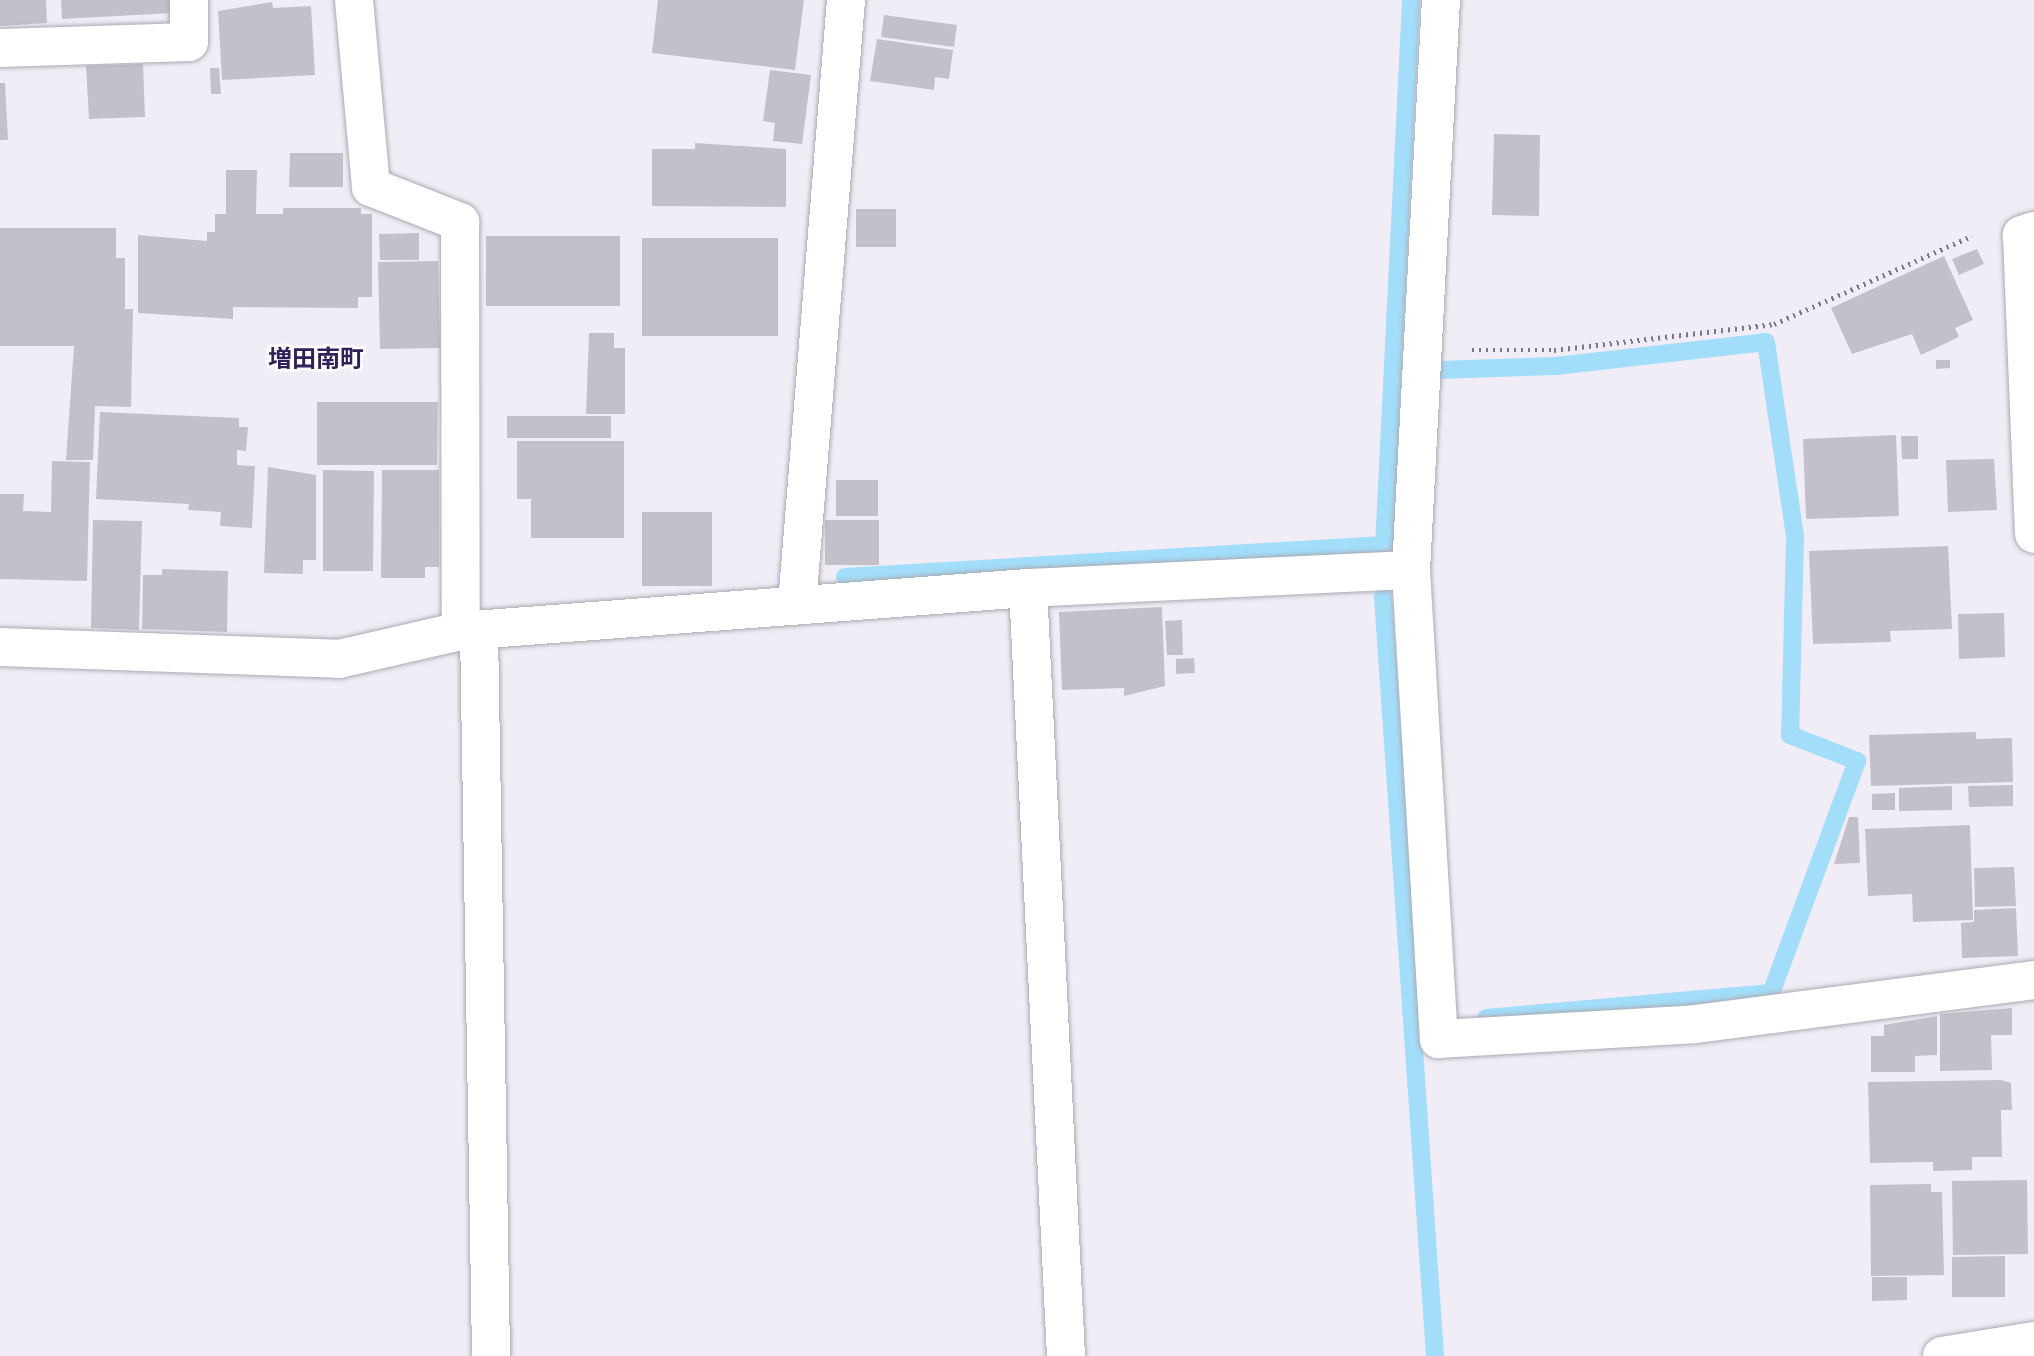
<!DOCTYPE html>
<html>
<head>
<meta charset="utf-8">
<style>
	body { margin:0 }
	#map { position:relative; width:2034px; height:1356px; overflow:hidden; background:#f1edf7; font-family:"Archivo Narrow","Noto Sans JP",sans-serif }
	div>[style] { position:absolute }
	.stream>* { height:18px; margin:-9px; padding:0 9px; transform-origin:9px; border-radius:9px; background:#a2ddf9 }
	.building>* { inset:0; background:#c4c0ca }
	.path>* { height:4.5px; margin-top:-2.25px; transform-origin:0; background:repeating-linear-gradient(90deg,#7b787e 0 2px,transparent 0 7px) }
	.roads { filter:drop-shadow(0 0 2px #aca9b2) drop-shadow(0 0 2px #aca9b2) }
	.minor>* { height:38px; margin:-19px; padding:0 19px; transform-origin:19px; border-radius:19px; background:#fff }
	span { translate:-50% -50%; white-space:nowrap; text-align:center; line-height:1.15; -webkit-text-stroke:5px #fff; paint-order:stroke }
	.quarter-label { font-size:24px; color:#31205a; font-weight:700 }
</style>
</head>
<body>
<div id="map">
	<div class="stream">
		<i style="left:1439px;top:370px;width:117px;rotate:-2deg"></i>
		<i style="left:1556px;top:366px;width:211px;rotate:-6.5deg"></i>
		<i style="left:1766px;top:342px;width:196px;rotate:81.5deg"></i>
		<i style="left:1795px;top:536px;width:199px;rotate:91.4deg"></i>
		<i style="left:1790px;top:735px;width:72px;rotate:21.2deg"></i>
		<i style="left:1857px;top:761px;width:247px;rotate:110.3deg"></i>
		<i style="left:1771px;top:993px;width:286px;rotate:175deg"></i>
		<i style="left:1384px;top:547px;width:548px;rotate:-87.17deg"></i>
		<i style="left:845px;top:577px;width:540px;rotate:-3.4deg"></i>
		<i style="left:1383px;top:597px;width:761px;rotate:86.08deg"></i>
	</div>
	<div class="building">
		<i style="clip-path:polygon(0 0,46px 0,47px 23px,0 26px)"></i>
		<i style="clip-path:polygon(61px 0,172px 0,173px 13px,62px 19px)"></i>
		<i style="clip-path:polygon(658px 0,804px 0,795px 70px,652px 53px)"></i>
		<i style="clip-path:polygon(272px 2px,273px 8px,311px 6px,315px 75px,222px 80px,218px 11px)"></i>
		<i style="clip-path:polygon(884px 15px,957px 25px,954px 47px,881px 37px)"></i>
		<i style="clip-path:polygon(877px 39px,953px 50px,949px 79px,935px 77px,934px 90px,870px 81px)"></i>
		<i style="clip-path:polygon(143px 64px,145px 117px,89px 119px,86px 66px)"></i>
		<i style="clip-path:polygon(210px 68px,219px 68px,221px 94px,211px 94px)"></i>
		<i style="clip-path:polygon(770px 70px,811px 75px,802px 144px,773px 141px,775px 123px,763px 121px)"></i>
		<i style="clip-path:polygon(0 83px,5px 83px,8px 140px,0 140px)"></i>
		<i style="clip-path:polygon(1494px 134px,1540px 135px,1539px 216px,1492px 215px)"></i>
		<i style="clip-path:polygon(695px 143px,786px 149px,786px 207px,652px 206px,652px 149px,695px 149px)"></i>
		<i style="clip-path:polygon(290px 153px,343px 153px,343px 187px,289px 187px)"></i>
		<i style="clip-path:polygon(226px 170px,257px 170px,256px 214px,283px 214px,283px 208px,361px 208px,361px 214px,372px 214px,372px 297px,358px 297px,358px 308px,233px 307px,233px 319px,138px 313px,138px 235px,207px 241px,207px 232px,215px 232px,215px 214px,226px 214px)"></i>
		<i style="clip-path:polygon(856px 209px,896px 209px,896px 247px,856px 247px)"></i>
		<i style="clip-path:polygon(0 228px,116px 228px,116px 258px,125px 258px,125px 309px,133px 309px,131px 407px,95px 406px,93px 460px,66px 460px,74px 346px,0 346px)"></i>
		<i style="clip-path:polygon(419px 233px,419px 260px,380px 260px,379px 234px)"></i>
		<i style="clip-path:polygon(486px 236px,620px 236px,620px 306px,486px 306px)"></i>
		<i style="clip-path:polygon(642px 238px,778px 238px,778px 336px,642px 336px)"></i>
		<i style="clip-path:polygon(1977px 249px,1984px 264px,1959px 275px,1952px 259px)"></i>
		<i style="clip-path:polygon(1944px 256px,1973px 320px,1955px 328px,1959px 337px,1921px 355px,1912px 334px,1852px 354px,1831px 308px)"></i>
		<i style="clip-path:polygon(438px 261px,440px 348px,380px 349px,378px 262px)"></i>
		<i style="clip-path:polygon(589px 333px,614px 333px,614px 348px,625px 348px,625px 414px,586px 414px)"></i>
		<i style="clip-path:polygon(1936px 360px,1950px 360px,1950px 368px,1936px 369px)"></i>
		<i style="clip-path:polygon(317px 402px,438px 402px,437px 465px,317px 465px)"></i>
		<i style="clip-path:polygon(100px 412px,239px 418px,239px 427px,248px 427px,246px 451px,237px 450px,237px 465px,255px 466px,252px 528px,220px 526px,221px 512px,188px 510px,189px 504px,96px 499px)"></i>
		<i style="clip-path:polygon(507px 416px,611px 416px,611px 438px,507px 438px)"></i>
		<i style="clip-path:polygon(1896px 435px,1899px 516px,1806px 519px,1803px 439px)"></i>
		<i style="clip-path:polygon(1901px 436px,1918px 436px,1918px 459px,1902px 459px)"></i>
		<i style="clip-path:polygon(517px 441px,624px 441px,624px 538px,531px 538px,531px 499px,517px 499px)"></i>
		<i style="clip-path:polygon(1994px 459px,1997px 510px,1948px 512px,1946px 460px)"></i>
		<i style="clip-path:polygon(52px 461px,90px 462px,87px 581px,0 579px,0 494px,24px 494px,23px 511px,51px 512px)"></i>
		<i style="clip-path:polygon(268px 467px,316px 475px,316px 560px,303px 560px,303px 574px,264px 573px)"></i>
		<i style="clip-path:polygon(323px 470px,374px 471px,373px 571px,323px 571px)"></i>
		<i style="clip-path:polygon(382px 470px,439px 470px,439px 567px,425px 567px,425px 578px,381px 578px)"></i>
		<i style="clip-path:polygon(836px 480px,878px 480px,878px 516px,836px 516px)"></i>
		<i style="clip-path:polygon(642px 512px,712px 512px,712px 586px,642px 586px)"></i>
		<i style="clip-path:polygon(93px 520px,142px 521px,139px 630px,91px 628px)"></i>
		<i style="clip-path:polygon(825px 520px,879px 520px,879px 565px,825px 565px)"></i>
		<i style="clip-path:polygon(1948px 546px,1952px 629px,1890px 631px,1891px 642px,1813px 644px,1809px 551px)"></i>
		<i style="clip-path:polygon(162px 569px,228px 571px,227px 632px,142px 629px,143px 575px,162px 575px)"></i>
		<i style="clip-path:polygon(1162px 607px,1165px 686px,1124px 696px,1124px 688px,1062px 690px,1059px 612px)"></i>
		<i style="clip-path:polygon(2004px 613px,2005px 657px,1959px 659px,1958px 614px)"></i>
		<i style="clip-path:polygon(1182px 620px,1183px 655px,1167px 655px,1165px 621px)"></i>
		<i style="clip-path:polygon(1194px 658px,1195px 673px,1176px 674px,1176px 659px)"></i>
		<i style="clip-path:polygon(1976px 732px,1976px 739px,2012px 738px,2013px 782px,1871px 786px,1869px 735px)"></i>
		<i style="clip-path:polygon(2013px 785px,2013px 806px,1969px 807px,1968px 786px)"></i>
		<i style="clip-path:polygon(1952px 786px,1952px 810px,1899px 811px,1899px 788px)"></i>
		<i style="clip-path:polygon(1895px 793px,1895px 810px,1872px 810px,1872px 794px)"></i>
		<i style="clip-path:polygon(1849px 817px,1858px 817px,1860px 863px,1834px 864px)"></i>
		<i style="clip-path:polygon(1970px 825px,1973px 920px,1913px 922px,1912px 894px,1868px 896px,1865px 829px)"></i>
		<i style="clip-path:polygon(2014px 867px,2016px 906px,1975px 907px,1974px 868px)"></i>
		<i style="clip-path:polygon(2016px 908px,2018px 956px,1962px 958px,1961px 923px,1974px 922px,1974px 910px)"></i>
		<i style="clip-path:polygon(2012px 1008px,2012px 1035px,1991px 1035px,1992px 1070px,1940px 1071px,1940px 1014px)"></i>
		<i style="clip-path:polygon(1937px 1016px,1937px 1055px,1915px 1056px,1915px 1072px,1871px 1072px,1871px 1036px,1884px 1036px,1884px 1025px)"></i>
		<i style="clip-path:polygon(2001px 1080px,2011px 1083px,2012px 1110px,2001px 1110px,2002px 1157px,1972px 1157px,1972px 1170px,1933px 1171px,1933px 1162px,1870px 1163px,1868px 1082px)"></i>
		<i style="clip-path:polygon(2027px 1180px,2028px 1254px,1953px 1255px,1952px 1181px)"></i>
		<i style="clip-path:polygon(1931px 1184px,1931px 1192px,1942px 1192px,1944px 1275px,1871px 1276px,1870px 1185px)"></i>
		<i style="clip-path:polygon(2005px 1256px,2005px 1297px,1952px 1297px,1952px 1257px)"></i>
		<i style="clip-path:polygon(1872px 1277px,1907px 1277px,1907px 1300px,1872px 1301px)"></i>
	</div>
	<div class="path">
		<i style="left:1472px;top:350px;width:82px"></i>
		<i style="left:1554px;top:350px;width:222px;rotate:-6.7deg"></i>
		<i style="left:1774px;top:324px;width:217px;rotate:-24deg"></i>
	</div>
	<div class="roads">
		<div class="minor">
			<i style="left:354px;top:0;width:188px;rotate:84.8deg"></i>
			<i style="left:371px;top:187px;width:96px;rotate:21.5deg"></i>
			<i style="left:460px;top:222px;width:409px;rotate:89.9deg"></i>
			<i style="left:0;top:48px;width:189px;rotate:-1.8deg"></i>
			<i style="left:189px;top:42px;width:42px;rotate:-90deg"></i>
			<i style="left:2034px;top:231px;width:13px;rotate:162deg"></i>
			<i style="left:2022px;top:235px;width:299px;rotate:87.7deg"></i>
			<i style="left:1411px;top:570px;width:470px;rotate:86.6deg"></i>
			<i style="left:1439px;top:1039px;width:257px;rotate:-3.3deg"></i>
			<i style="left:1696px;top:1024px;width:341px;rotate:-7.4deg"></i>
			<i style="left:1028px;top:588px;width:769px;rotate:87.17deg"></i>
			<i style="left:797px;top:605px;width:607px;rotate:-85.37deg"></i>
			<i style="left:479px;top:630px;width:726px;rotate:89.05deg"></i>
			<i style="left:0;top:647px;width:339px;rotate:2deg"></i>
			<i style="left:339px;top:659px;width:125px;rotate:-12.9deg"></i>
			<i style="left:461px;top:631px;width:569px;rotate:-4.34deg"></i>
			<i style="left:1028px;top:588px;width:383px;rotate:-2.7deg"></i>
			<i style="left:1411px;top:570px;width:571px;rotate:-86.99deg"></i>
			<i style="left:1942px;top:1356px;width:93px;rotate:-9.3deg"></i>
		</div>
	</div>
	<div class="quarter-label">
		<span style="left:316px;top:359px">増田南町</span>
	</div>
</div>
</body>
</html>
